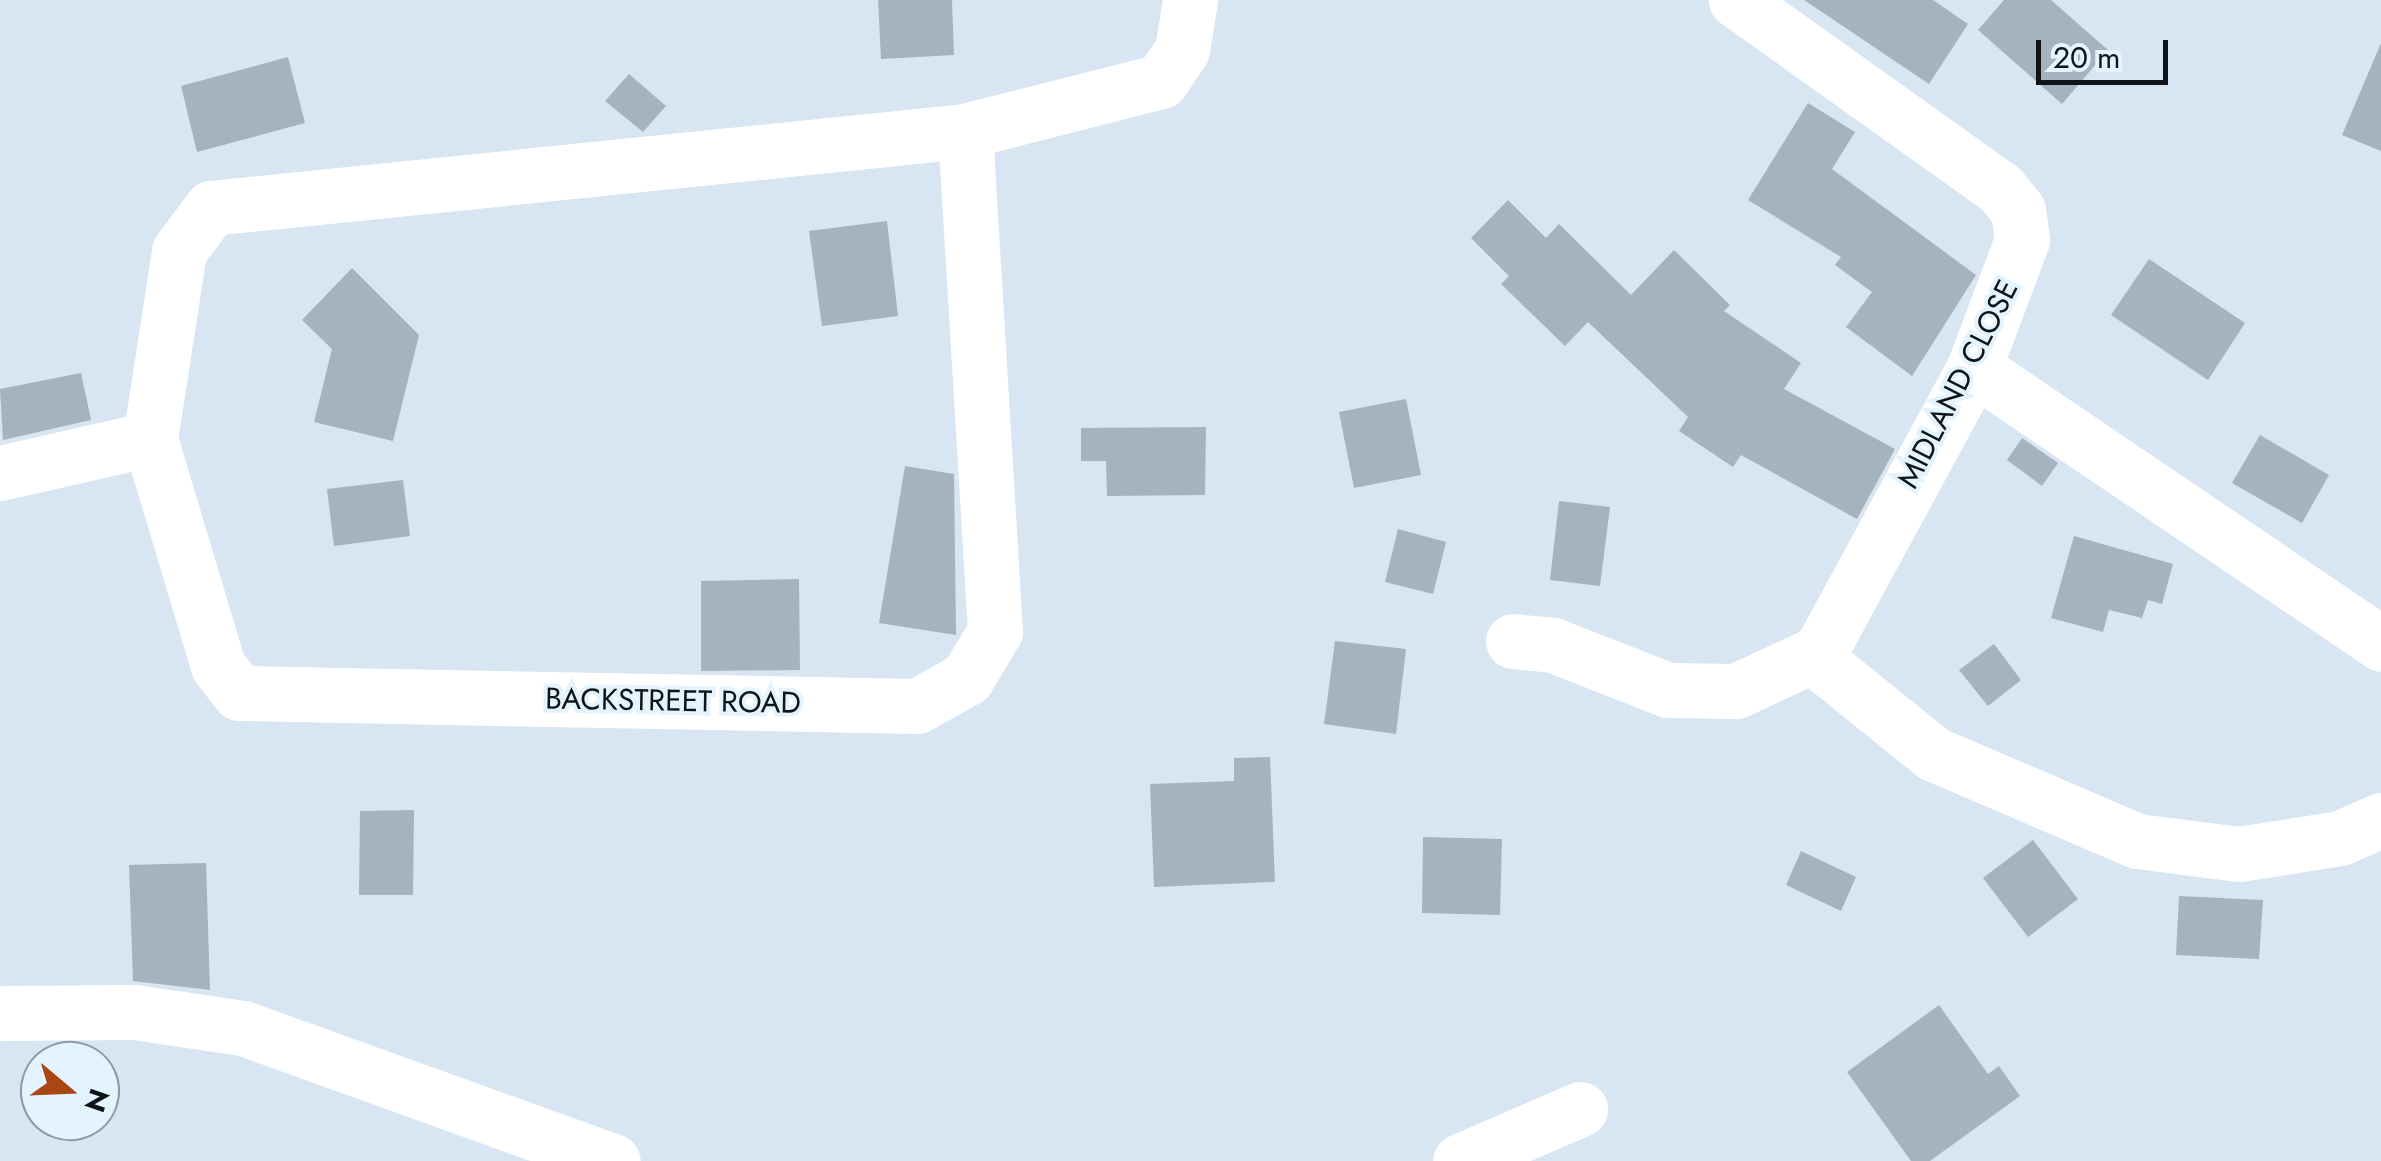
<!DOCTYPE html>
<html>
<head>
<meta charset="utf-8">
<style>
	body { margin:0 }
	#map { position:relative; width:2381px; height:1161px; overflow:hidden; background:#d7e6f2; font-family:Jost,sans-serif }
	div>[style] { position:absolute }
	.building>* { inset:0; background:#a5b3be }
	.minor>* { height:55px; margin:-27.5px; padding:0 27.5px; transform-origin:27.5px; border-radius:27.5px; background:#fff }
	span { translate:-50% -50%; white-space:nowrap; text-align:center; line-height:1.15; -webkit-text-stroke:8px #e4f4ff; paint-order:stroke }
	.street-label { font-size:30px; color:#0f1418 }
	.north { position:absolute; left:20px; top:1041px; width:100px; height:100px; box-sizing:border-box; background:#e4f4ff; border:2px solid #8f9aa3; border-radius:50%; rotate:109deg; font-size:28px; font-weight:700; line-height:40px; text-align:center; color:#0f1418 }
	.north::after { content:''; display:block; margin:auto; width:35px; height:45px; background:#aa4613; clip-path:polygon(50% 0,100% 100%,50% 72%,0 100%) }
	.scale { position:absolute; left:2036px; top:40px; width:132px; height:45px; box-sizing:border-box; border:5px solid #0f1418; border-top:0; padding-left:12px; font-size:30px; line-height:35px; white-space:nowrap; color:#0f1418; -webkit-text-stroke:8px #e4f4ff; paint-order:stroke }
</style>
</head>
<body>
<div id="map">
	<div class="building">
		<i style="clip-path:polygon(878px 0,952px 0,954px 55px,881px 59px)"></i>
		<i style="clip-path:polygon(1804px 0,1933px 0,1968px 24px,1929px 84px)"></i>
		<i style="clip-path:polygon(2004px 0,2051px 0,2108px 50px,2062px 104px,1978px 30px)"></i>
		<i style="clip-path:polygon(2381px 43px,2381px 151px,2342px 135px)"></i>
		<i style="clip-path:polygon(288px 57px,305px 123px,197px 152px,181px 86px)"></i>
		<i style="clip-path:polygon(629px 74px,666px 106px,643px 132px,605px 101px)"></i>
		<i style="clip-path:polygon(1808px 103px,1855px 132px,1832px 169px,1976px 275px,1912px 376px,1846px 327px,1872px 292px,1835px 265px,1841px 257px,1748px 200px)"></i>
		<i style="clip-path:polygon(1508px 200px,1546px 238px,1559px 224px,1631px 295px,1674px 250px,1730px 305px,1724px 311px,1801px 363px,1784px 389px,1895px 449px,1857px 519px,1741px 455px,1733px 467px,1679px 431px,1688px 417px,1588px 322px,1565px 346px,1501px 284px,1509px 276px,1471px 238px)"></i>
		<i style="clip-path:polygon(887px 221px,898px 316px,822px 326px,809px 231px)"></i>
		<i style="clip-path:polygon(2149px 259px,2245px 323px,2208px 380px,2111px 315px)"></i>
		<i style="clip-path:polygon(352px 268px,419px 335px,393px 441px,314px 422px,332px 349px,302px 320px)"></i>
		<i style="clip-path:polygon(81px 373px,91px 420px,3px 440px,0 389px)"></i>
		<i style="clip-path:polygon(1406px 399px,1421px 475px,1354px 488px,1339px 412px)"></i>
		<i style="clip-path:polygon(1206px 427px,1205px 495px,1107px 496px,1106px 461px,1081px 461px,1081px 428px)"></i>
		<i style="clip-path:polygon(2260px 435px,2329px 475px,2302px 523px,2232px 483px)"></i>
		<i style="clip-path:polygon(2022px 438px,2058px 463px,2042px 486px,2007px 460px)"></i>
		<i style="clip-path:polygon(905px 466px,954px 474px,956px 635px,879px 623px)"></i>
		<i style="clip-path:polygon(403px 480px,410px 536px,334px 546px,327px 489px)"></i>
		<i style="clip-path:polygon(1559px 501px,1610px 507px,1600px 586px,1550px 580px)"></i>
		<i style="clip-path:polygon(1398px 529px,1446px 542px,1433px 594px,1385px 582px)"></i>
		<i style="clip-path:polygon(2074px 536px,2173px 564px,2162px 604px,2148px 600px,2142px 618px,2109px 610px,2103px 632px,2051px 618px)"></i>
		<i style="clip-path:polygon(799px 579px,800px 670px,701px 671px,701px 581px)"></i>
		<i style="clip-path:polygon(1335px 641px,1406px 649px,1396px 734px,1324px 724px)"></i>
		<i style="clip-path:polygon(1994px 644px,2021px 680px,1988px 706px,1959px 670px)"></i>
		<i style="clip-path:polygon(1270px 757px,1275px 882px,1154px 887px,1150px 784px,1234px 781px,1234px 758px)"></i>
		<i style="clip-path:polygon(414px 810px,413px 895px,359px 895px,360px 811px)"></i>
		<i style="clip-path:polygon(1423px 837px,1502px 839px,1500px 915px,1422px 913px)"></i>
		<i style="clip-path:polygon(2033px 840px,2078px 899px,2028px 937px,1983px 878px)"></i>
		<i style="clip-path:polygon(1801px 851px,1856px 877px,1841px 911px,1786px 885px)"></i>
		<i style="clip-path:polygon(206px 863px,210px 990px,133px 981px,129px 865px)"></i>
		<i style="clip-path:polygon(2179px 896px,2263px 900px,2259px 959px,2176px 955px)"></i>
		<i style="clip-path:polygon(1939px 1005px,1988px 1074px,1999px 1066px,2020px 1096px,1930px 1161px,1911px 1161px,1847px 1072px)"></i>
	</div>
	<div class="minor">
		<i style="left:1736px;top:0;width:324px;rotate:35.5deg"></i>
		<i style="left:2000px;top:188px;width:28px;rotate:51deg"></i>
		<i style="left:2018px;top:210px;width:30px;rotate:82deg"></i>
		<i style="left:2022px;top:240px;width:137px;rotate:110.6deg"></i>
		<i style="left:1974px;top:368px;width:323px;rotate:118.5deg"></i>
		<i style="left:1974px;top:368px;width:492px;rotate:34.1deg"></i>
		<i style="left:150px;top:439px;width:190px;rotate:-81.2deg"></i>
		<i style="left:179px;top:251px;width:54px;rotate:-53.3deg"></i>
		<i style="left:211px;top:208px;width:758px;rotate:-5.83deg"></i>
		<i style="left:965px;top:131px;width:202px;rotate:-14.3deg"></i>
		<i style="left:1161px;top:81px;width:37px;rotate:-56deg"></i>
		<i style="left:1182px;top:50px;width:51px;rotate:-80.9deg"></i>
		<i style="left:0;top:473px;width:154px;rotate:-12.8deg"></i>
		<i style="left:150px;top:439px;width:237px;rotate:73.3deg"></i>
		<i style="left:218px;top:666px;width:34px;rotate:52deg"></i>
		<i style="left:239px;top:693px;width:678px;rotate:1.1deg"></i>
		<i style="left:917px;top:706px;width:57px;rotate:-29.2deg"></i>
		<i style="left:967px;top:678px;width:55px;rotate:-59.2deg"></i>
		<i style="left:995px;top:631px;width:501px;rotate:-93.43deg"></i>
		<i style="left:1513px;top:641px;width:40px;rotate:5.7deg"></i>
		<i style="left:1553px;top:645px;width:123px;rotate:21.4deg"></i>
		<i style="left:1668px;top:690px;width:68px;rotate:0.8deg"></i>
		<i style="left:1736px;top:691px;width:93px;rotate:-24.9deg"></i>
		<i style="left:1820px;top:652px;width:16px;rotate:68deg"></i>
		<i style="left:1826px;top:667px;width:139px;rotate:38.9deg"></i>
		<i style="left:1934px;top:754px;width:221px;rotate:23.2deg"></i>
		<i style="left:2137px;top:841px;width:103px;rotate:7.3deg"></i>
		<i style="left:2239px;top:854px;width:102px;rotate:-9deg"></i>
		<i style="left:2340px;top:838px;width:45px;rotate:-23.7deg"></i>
		<i style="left:0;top:1013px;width:134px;rotate:-0.4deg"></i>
		<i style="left:134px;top:1012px;width:110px;rotate:8.4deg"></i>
		<i style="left:243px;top:1028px;width:393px;rotate:19.8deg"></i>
		<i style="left:1460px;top:1161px;width:131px;rotate:-23.4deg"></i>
	</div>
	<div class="street-label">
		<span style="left:1958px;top:384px;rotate:-63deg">MIDLAND CLOSE</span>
		<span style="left:673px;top:701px;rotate:1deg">BACKSTREET ROAD</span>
	</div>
	<div class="north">N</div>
	<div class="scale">20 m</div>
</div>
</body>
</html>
